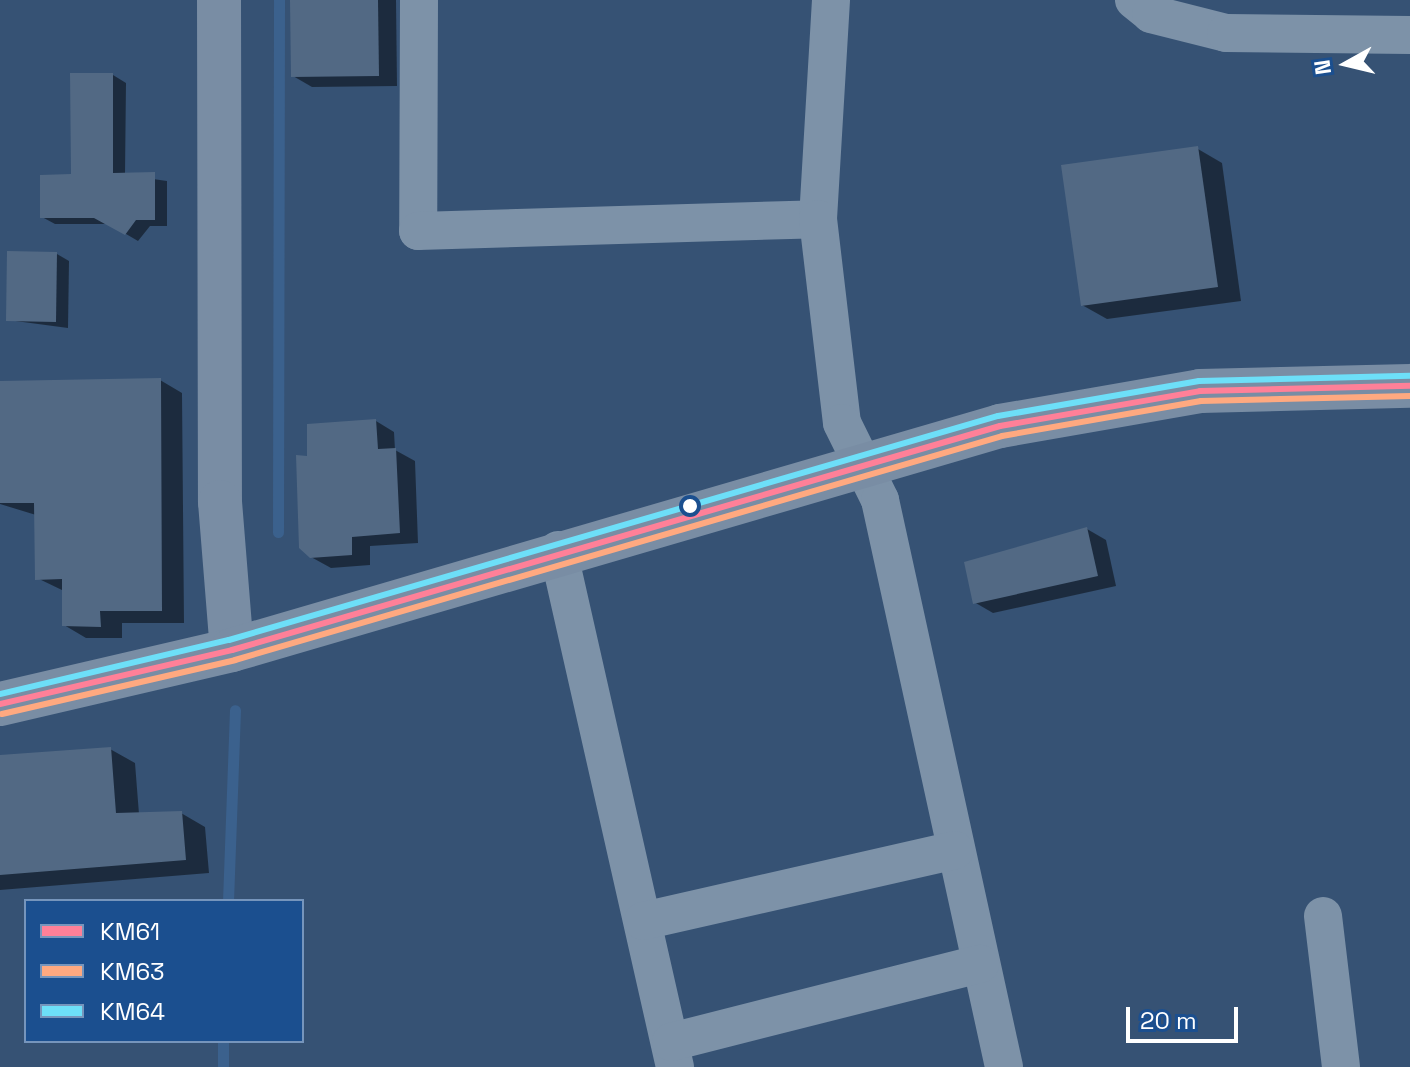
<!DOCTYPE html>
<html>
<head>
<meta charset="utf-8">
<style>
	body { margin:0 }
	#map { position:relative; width:1410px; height:1067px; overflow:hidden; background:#365274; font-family:"Space Grotesk",sans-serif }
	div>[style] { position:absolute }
	.shadow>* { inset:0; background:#0007 }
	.stream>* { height:11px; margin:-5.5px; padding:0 5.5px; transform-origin:5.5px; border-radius:5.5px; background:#3b618d }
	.building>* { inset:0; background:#526984 }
	.street>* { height:38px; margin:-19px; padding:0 19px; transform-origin:19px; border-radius:19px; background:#7d92a8 }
	.secondary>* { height:44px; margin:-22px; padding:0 22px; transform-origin:22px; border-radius:22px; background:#798da4 }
	.bus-1>* { height:6px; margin:-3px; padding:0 3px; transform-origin:3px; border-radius:3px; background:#ff8098 }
	.bus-2>* { height:6px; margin:-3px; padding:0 3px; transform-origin:3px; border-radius:3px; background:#ffa980 }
	.bus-3>* { height:6px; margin:-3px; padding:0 3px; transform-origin:3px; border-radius:3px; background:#6ddff8 }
	.dots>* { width:22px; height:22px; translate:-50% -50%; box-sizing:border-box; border:4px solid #1b4f8f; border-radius:50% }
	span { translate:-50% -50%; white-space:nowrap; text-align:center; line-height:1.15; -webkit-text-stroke:6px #1b4f8f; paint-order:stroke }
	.legend { position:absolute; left:24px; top:899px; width:280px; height:144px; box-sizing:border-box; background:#1b4f8f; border:2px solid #7695bc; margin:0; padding:10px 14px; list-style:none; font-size:24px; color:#fff }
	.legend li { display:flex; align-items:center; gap:16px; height:40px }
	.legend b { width:40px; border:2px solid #7695bc }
	.north { position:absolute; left:1306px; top:24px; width:80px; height:80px; -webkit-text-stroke:6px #1b4f8f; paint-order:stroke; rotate:262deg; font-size:22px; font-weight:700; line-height:32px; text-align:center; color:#fff }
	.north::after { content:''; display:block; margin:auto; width:28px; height:36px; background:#fff; clip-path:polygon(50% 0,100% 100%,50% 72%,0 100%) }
	.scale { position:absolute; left:1126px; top:1007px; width:112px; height:36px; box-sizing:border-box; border:4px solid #fff; border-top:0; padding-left:10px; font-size:24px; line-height:28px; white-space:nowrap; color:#fff; -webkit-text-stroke:6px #1b4f8f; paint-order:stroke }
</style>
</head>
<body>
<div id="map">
	<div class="shadow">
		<i style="clip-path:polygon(292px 0,396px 0,397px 86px,312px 87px,293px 76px)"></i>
		<i style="clip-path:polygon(113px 75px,126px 83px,125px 175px,167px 181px,167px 226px,150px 226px,138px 241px,109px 224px,55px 224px,42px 217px,73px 176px)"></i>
		<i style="clip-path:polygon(1198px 149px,1222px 163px,1241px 301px,1107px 319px,1082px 305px)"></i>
		<i style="clip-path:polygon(57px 254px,69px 261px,68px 328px,8px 320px)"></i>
		<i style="clip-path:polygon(160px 380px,182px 393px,184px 623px,122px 623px,122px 638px,86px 638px,64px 625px,64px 591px,37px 578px,36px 515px,0 504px,0 383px)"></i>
		<i style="clip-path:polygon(376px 421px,394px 432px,395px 450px,415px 461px,418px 543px,370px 546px,370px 565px,331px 568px,311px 557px,309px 458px)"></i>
		<i style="clip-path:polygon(1087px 529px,1106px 540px,1116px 586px,993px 613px,974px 602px)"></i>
		<i style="clip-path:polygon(110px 749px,135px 763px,139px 814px,181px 813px,205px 827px,209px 873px,0 890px,0 757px)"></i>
	</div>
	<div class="stream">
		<i style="left:278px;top:532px;width:532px;rotate:-89.89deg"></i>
		<i style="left:228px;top:901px;width:191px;rotate:-87.9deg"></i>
		<i style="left:223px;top:1067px;width:26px;rotate:-90deg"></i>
	</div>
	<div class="building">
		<i style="clip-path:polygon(290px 0,378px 0,379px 76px,291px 77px)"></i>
		<i style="clip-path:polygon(70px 73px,113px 73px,113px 173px,155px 172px,155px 220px,136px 220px,125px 235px,94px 218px,40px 218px,40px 175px,71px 174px)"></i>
		<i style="clip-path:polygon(1198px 146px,1218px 287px,1081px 306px,1061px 165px)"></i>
		<i style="clip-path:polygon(7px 251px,57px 252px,56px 322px,6px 321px)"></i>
		<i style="clip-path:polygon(161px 378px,162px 611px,100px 611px,101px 627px,62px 626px,62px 579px,35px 580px,34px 503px,0 503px,0 381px)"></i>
		<i style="clip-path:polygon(376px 419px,378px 449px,396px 448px,400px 533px,352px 537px,352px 555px,310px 558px,299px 548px,296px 455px,307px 456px,307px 424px)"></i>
		<i style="clip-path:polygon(1087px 527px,1098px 576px,973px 604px,964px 562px)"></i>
		<i style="clip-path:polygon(111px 747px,116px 813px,182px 811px,186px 860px,0 875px,0 755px)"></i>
	</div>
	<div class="street">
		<i style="left:419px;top:0;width:231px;rotate:90.2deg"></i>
		<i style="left:418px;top:231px;width:400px;rotate:-1.7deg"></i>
		<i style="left:831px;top:0;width:219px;rotate:93.4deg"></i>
		<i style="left:818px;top:219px;width:205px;rotate:83.3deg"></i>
		<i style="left:842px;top:423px;width:86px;rotate:63.7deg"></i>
		<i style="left:880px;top:500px;width:580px;rotate:77.66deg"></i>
		<i style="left:1134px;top:0;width:22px;rotate:39deg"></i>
		<i style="left:1151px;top:14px;width:77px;rotate:14.2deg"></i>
		<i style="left:1226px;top:33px;width:184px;rotate:0.6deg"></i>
		<i style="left:558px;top:550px;width:530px;rotate:77.25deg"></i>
		<i style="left:1323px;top:916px;width:152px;rotate:83.2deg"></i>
		<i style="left:643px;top:921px;width:320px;rotate:-12.8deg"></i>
		<i style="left:671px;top:1042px;width:319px;rotate:-14.2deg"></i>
	</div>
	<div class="secondary">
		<i style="left:219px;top:0;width:502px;rotate:89.89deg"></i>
		<i style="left:220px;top:502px;width:148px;rotate:85.4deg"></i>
		<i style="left:0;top:704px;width:238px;rotate:-13.1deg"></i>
		<i style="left:232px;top:650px;width:800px;rotate:-16.26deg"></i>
		<i style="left:1000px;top:426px;width:203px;rotate:-9.9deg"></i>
		<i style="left:1200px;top:391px;width:210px;rotate:-1.4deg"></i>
	</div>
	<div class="bus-1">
		<i style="left:0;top:704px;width:238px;rotate:-13.1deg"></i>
		<i style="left:232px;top:650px;width:800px;rotate:-16.26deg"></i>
		<i style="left:1000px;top:426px;width:203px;rotate:-9.9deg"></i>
		<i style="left:1200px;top:391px;width:210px;rotate:-1.4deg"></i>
	</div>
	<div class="bus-2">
		<i style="left:2px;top:714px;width:239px;rotate:-13deg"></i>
		<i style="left:235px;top:660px;width:799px;rotate:-16.28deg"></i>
		<i style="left:1002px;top:436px;width:202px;rotate:-10deg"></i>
		<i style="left:1201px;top:401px;width:209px;rotate:-1.4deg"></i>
	</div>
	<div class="bus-3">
		<i style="left:0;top:694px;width:235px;rotate:-13.3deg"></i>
		<i style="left:229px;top:640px;width:801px;rotate:-16.24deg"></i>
		<i style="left:998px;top:416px;width:204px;rotate:-9.9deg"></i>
		<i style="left:1199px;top:381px;width:211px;rotate:-1.4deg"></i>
	</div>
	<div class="dots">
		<i style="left:690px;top:506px;background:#fff"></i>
	</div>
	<ul class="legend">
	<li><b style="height:10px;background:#ff8098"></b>KM61</li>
	<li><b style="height:10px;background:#ffa980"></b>KM63</li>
	<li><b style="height:10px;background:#6ddff8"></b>KM64</li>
	</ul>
	<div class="north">N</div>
	<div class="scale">20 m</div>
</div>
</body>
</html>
